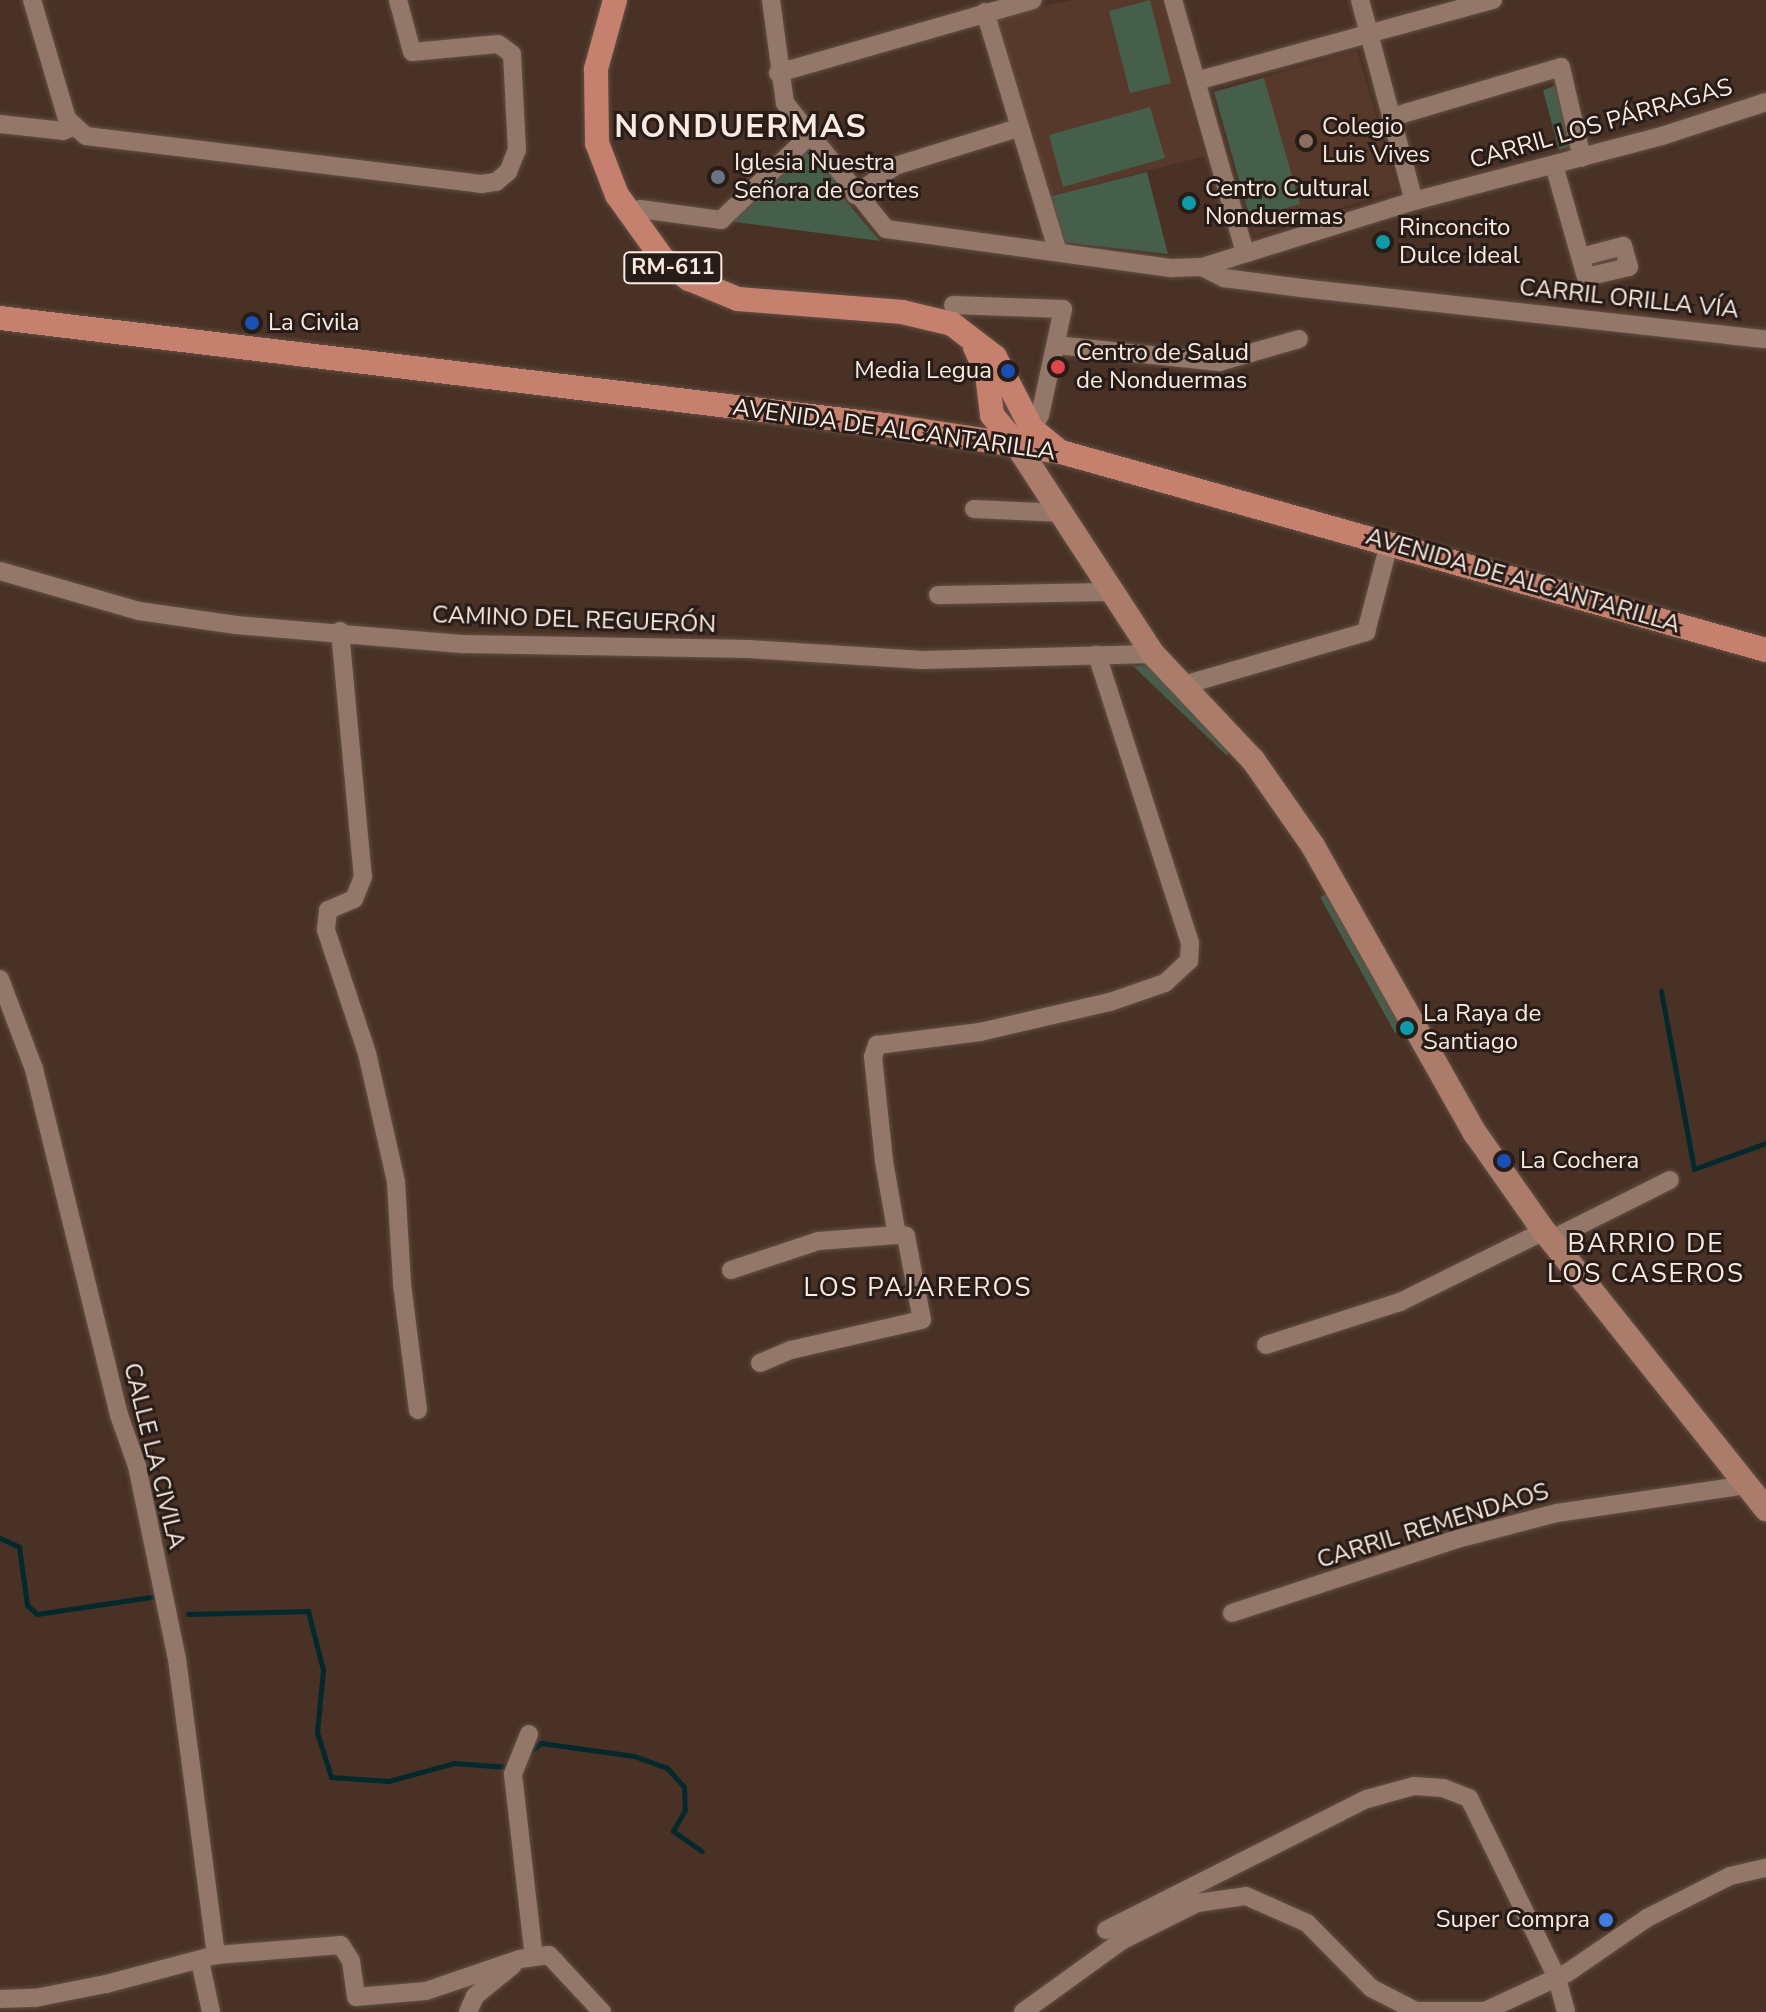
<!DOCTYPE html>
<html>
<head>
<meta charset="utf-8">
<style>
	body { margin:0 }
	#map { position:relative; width:1766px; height:2012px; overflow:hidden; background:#493125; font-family:"Nunito Sans",sans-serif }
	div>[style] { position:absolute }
	.built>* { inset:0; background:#56392a }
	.green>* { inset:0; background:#465f4b }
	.stream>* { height:5px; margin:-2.5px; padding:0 2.5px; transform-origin:2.5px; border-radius:2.5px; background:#03292c }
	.roads { filter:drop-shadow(0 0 2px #634f44) drop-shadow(0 0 2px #634f44) }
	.street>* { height:18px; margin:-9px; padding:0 9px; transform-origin:9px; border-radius:9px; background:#937769 }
	.secondary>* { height:24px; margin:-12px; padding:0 12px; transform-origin:12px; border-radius:12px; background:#ac7c6b }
	.primary>* { height:24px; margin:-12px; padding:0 12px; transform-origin:12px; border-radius:12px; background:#c6816e }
	.dots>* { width:22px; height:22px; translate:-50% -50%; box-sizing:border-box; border:4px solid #271c17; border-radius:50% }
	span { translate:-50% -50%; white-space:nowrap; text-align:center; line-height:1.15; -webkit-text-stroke:6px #271c17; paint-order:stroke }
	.shield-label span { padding:2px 6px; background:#271c17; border:2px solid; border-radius:6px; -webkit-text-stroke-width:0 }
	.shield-label { font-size:22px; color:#faeae2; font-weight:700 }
	.street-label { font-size:24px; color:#faeae2 }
	.poi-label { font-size:24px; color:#faeae2 }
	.left { translate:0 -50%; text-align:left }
	.right { translate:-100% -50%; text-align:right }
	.neighbourhood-label { font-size:26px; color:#faeae2; letter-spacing:2px }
	.district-label { font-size:32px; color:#faeae2; font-weight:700; letter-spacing:2px }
</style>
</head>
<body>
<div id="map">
	<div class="built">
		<i style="clip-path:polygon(1072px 0,1161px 0,1205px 156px,1048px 197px,992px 17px)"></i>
		<i style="clip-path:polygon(1357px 50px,1398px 190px,1254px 235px,1214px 92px)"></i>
	</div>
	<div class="green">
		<i style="clip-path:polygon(1150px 0,1171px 83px,1130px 93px,1109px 11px)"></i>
		<i style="clip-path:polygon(1264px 78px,1300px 204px,1250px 218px,1214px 92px)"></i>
		<i style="clip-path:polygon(1555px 86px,1572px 147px,1559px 150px,1543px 90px)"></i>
		<i style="clip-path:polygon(1150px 107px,1165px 158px,1063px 187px,1049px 135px)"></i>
		<i style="clip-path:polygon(809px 136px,841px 177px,836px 189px,880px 241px,721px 220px)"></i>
		<i style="clip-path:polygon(1147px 172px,1168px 254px,1060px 242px,1048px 197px)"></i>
		<i style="clip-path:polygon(1149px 665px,1234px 749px,1226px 755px,1133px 666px)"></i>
		<i style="clip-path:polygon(1331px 892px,1407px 1028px,1395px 1033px,1320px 897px)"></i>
	</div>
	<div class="stream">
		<i style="left:1661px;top:991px;width:181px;rotate:79.5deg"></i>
		<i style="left:1694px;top:1169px;width:77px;rotate:-19.9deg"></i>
		<i style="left:0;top:1538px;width:21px;rotate:25deg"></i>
		<i style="left:19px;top:1547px;width:59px;rotate:82.1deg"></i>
		<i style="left:27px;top:1605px;width:13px;rotate:42deg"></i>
		<i style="left:37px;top:1614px;width:122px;rotate:-8.5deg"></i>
		<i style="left:188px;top:1614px;width:120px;rotate:-1.4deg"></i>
		<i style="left:308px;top:1611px;width:61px;rotate:75.7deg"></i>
		<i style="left:323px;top:1670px;width:62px;rotate:95.5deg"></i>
		<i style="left:317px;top:1732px;width:47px;rotate:72.7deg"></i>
		<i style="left:331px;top:1777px;width:58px;rotate:3.9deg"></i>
		<i style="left:389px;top:1781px;width:67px;rotate:-15.5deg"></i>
		<i style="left:454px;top:1763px;width:54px;rotate:4.2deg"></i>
		<i style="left:529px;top:1752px;width:15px;rotate:-37deg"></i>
		<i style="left:541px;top:1743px;width:94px;rotate:8deg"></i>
		<i style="left:634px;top:1756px;width:35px;rotate:20deg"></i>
		<i style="left:667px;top:1768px;width:25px;rotate:48deg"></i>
		<i style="left:684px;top:1787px;width:23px;rotate:88deg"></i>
		<i style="left:685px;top:1810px;width:24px;rotate:120deg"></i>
		<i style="left:673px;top:1831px;width:35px;rotate:35deg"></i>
	</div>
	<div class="roads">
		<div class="street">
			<i style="left:32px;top:0;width:124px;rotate:73.6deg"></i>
			<i style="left:67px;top:119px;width:25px;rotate:42deg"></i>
			<i style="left:86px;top:136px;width:398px;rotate:6.9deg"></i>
			<i style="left:481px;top:184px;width:15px;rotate:-8deg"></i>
			<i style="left:496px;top:182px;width:16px;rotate:-40deg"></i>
			<i style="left:508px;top:172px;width:24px;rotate:-68deg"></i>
			<i style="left:517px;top:150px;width:96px;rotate:-93deg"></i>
			<i style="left:512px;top:54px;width:17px;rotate:-144deg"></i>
			<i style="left:498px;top:44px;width:86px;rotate:174.7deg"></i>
			<i style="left:412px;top:52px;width:54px;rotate:-105.1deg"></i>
			<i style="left:771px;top:0;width:104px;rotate:82.3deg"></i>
			<i style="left:785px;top:103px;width:161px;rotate:51.3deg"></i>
			<i style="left:886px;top:229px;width:289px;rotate:7.8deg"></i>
			<i style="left:1172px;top:268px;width:30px;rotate:-2deg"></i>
			<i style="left:1202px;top:267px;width:222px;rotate:-17.3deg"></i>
			<i style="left:1414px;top:201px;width:256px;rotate:-14.7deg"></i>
			<i style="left:1662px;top:136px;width:109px;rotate:-18.1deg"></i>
			<i style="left:1173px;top:0;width:262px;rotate:74.1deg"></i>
			<i style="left:1360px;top:0;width:208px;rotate:75deg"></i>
			<i style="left:985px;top:12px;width:251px;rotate:73.1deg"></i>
			<i style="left:778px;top:73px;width:265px;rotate:-16deg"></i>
			<i style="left:1196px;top:81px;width:308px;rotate:-15.3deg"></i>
			<i style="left:1392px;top:117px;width:176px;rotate:-16.5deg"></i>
			<i style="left:1561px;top:67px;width:93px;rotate:77deg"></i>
			<i style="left:0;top:124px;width:63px;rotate:6.3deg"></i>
			<i style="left:63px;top:131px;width:11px;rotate:-22deg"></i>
			<i style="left:1554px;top:165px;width:116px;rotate:74.1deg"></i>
			<i style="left:1586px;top:277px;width:44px;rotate:-13.1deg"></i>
			<i style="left:1629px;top:267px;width:22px;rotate:-106deg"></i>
			<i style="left:1623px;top:246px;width:43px;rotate:165.3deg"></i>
			<i style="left:855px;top:195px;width:49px;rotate:-35.9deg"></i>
			<i style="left:895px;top:166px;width:129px;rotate:-17.2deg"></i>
			<i style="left:640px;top:209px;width:82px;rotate:7.7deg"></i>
			<i style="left:721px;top:220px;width:122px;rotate:-43.7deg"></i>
			<i style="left:1202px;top:267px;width:25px;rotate:27deg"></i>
			<i style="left:1224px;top:278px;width:78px;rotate:7.4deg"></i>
			<i style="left:1301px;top:288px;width:468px;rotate:6.3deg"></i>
			<i style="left:953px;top:305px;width:110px;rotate:2.1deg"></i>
			<i style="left:1063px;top:309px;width:108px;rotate:102.2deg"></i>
			<i style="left:1040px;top:415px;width:16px;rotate:120deg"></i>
			<i style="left:1056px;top:345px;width:164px;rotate:6deg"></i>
			<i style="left:1219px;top:362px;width:83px;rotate:-16deg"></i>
			<i style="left:974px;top:509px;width:88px;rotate:2.6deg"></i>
			<i style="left:0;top:571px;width:145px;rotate:16.1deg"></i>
			<i style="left:139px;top:611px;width:98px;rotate:8.2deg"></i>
			<i style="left:236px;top:625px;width:229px;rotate:4.8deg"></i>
			<i style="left:464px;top:644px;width:284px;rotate:1deg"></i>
			<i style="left:748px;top:649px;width:175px;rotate:3.6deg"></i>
			<i style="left:923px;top:660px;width:230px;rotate:-1.5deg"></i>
			<i style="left:938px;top:595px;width:174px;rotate:-1deg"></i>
			<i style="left:340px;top:631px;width:247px;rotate:84.7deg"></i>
			<i style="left:363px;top:877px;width:24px;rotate:112deg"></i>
			<i style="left:354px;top:899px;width:28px;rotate:157deg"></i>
			<i style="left:328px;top:910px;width:20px;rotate:96deg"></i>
			<i style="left:326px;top:930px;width:130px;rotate:71.6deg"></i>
			<i style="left:367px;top:1053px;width:132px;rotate:77.3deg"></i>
			<i style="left:396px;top:1182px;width:102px;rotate:86.6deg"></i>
			<i style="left:402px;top:1284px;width:127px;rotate:82.8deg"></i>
			<i style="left:1184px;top:685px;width:190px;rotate:-16.2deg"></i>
			<i style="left:1366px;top:632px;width:91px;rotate:-75.4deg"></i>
			<i style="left:0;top:979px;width:96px;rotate:69.3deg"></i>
			<i style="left:34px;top:1069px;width:356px;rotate:76.2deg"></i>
			<i style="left:119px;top:1415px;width:54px;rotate:70.6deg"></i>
			<i style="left:137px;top:1466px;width:197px;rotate:78.3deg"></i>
			<i style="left:177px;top:1659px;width:299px;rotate:82.5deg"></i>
			<i style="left:1550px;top:1240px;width:134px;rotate:-26.6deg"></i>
			<i style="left:731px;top:1270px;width:92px;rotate:-18.4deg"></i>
			<i style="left:818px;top:1241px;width:79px;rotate:-4.3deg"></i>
			<i style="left:1266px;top:1345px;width:141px;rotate:-17.8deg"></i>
			<i style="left:1400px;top:1302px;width:161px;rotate:-26.2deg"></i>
			<i style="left:760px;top:1363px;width:34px;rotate:-23deg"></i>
			<i style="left:791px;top:1350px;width:134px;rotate:-12.9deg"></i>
			<i style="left:922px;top:1320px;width:86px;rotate:-100.8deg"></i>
			<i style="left:906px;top:1236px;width:9px;rotate:-174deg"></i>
			<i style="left:897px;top:1235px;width:75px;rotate:-100deg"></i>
			<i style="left:884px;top:1161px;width:105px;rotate:-96deg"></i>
			<i style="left:873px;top:1057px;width:13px;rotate:-72deg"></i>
			<i style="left:877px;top:1045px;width:104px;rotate:-7.2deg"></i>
			<i style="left:980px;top:1032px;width:133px;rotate:-13deg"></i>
			<i style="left:1110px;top:1002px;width:58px;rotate:-19.1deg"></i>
			<i style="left:1165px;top:983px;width:33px;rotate:-43deg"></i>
			<i style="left:1189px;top:961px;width:18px;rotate:-87deg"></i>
			<i style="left:1190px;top:943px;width:303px;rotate:-107.9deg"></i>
			<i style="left:1232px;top:1613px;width:237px;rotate:-18.2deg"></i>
			<i style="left:1457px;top:1539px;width:103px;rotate:-14.6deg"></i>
			<i style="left:1557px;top:1513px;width:191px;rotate:-8.4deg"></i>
			<i style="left:529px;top:1734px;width:43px;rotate:111.8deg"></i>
			<i style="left:513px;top:1774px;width:184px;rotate:83.5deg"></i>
			<i style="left:1106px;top:1930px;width:292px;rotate:-26.7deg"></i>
			<i style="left:1367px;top:1799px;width:49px;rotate:-15.5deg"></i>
			<i style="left:1414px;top:1786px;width:29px;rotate:4deg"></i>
			<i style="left:1443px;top:1788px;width:28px;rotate:21deg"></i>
			<i style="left:1469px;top:1798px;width:200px;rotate:63.9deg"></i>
			<i style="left:1557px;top:1978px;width:35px;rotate:75deg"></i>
			<i style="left:200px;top:1961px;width:52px;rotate:77.8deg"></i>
			<i style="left:0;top:1999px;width:35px;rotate:-2deg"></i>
			<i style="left:35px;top:1998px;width:72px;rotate:-11.2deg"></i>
			<i style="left:106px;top:1984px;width:114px;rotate:-14.8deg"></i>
			<i style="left:216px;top:1955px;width:125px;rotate:-4.6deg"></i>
			<i style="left:341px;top:1945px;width:19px;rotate:58deg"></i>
			<i style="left:351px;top:1961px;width:36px;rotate:82deg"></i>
			<i style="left:356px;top:1997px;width:70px;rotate:-4.9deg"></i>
			<i style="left:426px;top:1991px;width:99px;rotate:-18.8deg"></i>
			<i style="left:520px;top:1959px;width:29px;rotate:-8deg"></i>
			<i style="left:549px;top:1955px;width:78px;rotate:47.1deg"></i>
			<i style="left:468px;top:2012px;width:17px;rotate:-66deg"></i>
			<i style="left:475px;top:1996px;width:48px;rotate:-39deg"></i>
			<i style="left:1023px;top:2012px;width:123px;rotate:-35.8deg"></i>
			<i style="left:1123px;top:1940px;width:83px;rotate:-26.6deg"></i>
			<i style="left:1197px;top:1903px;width:49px;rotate:-8.1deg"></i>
			<i style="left:1246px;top:1896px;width:67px;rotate:23.9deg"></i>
			<i style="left:1307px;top:1923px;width:91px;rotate:45.4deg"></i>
			<i style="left:1371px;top:1988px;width:51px;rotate:27.1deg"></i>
			<i style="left:1416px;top:2011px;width:69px"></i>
			<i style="left:1485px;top:2011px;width:90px;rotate:-24.9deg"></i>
			<i style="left:1567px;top:1973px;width:97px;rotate:-34.5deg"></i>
			<i style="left:1647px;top:1918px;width:93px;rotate:-26.8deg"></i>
			<i style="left:1730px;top:1876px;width:37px;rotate:-13deg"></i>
		</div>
		<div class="secondary">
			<i style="left:1016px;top:444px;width:251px;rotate:56.9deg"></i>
			<i style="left:1153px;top:654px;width:146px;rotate:46.7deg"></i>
			<i style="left:1253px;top:760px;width:105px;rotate:55.1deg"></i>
			<i style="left:1313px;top:846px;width:330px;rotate:60.6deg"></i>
			<i style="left:1475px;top:1133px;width:120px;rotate:54.9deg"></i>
			<i style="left:1544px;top:1231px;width:356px;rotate:51.4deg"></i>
		</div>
		<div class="primary">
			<i style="left:615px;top:0;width:72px;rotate:105.4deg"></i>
			<i style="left:596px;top:69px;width:74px;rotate:89.2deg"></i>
			<i style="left:597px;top:143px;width:56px;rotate:69deg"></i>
			<i style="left:617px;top:195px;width:79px;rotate:54.3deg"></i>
			<i style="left:663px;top:259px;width:33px;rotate:38deg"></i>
			<i style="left:689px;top:279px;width:53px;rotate:22.2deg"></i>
			<i style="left:738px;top:299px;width:165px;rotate:4.5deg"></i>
			<i style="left:902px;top:312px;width:51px;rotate:13.5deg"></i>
			<i style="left:952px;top:324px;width:54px;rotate:37.5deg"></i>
			<i style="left:995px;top:357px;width:81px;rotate:62.8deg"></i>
			<i style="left:1032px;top:429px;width:33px;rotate:39deg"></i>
			<i style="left:0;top:318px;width:892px;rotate:6.89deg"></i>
			<i style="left:886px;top:425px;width:177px;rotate:8.8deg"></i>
			<i style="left:1061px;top:452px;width:732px;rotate:15.69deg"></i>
			<i style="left:975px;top:347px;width:30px;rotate:66deg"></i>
			<i style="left:987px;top:374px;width:41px;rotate:83deg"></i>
			<i style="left:992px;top:415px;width:38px;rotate:50deg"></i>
		</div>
	</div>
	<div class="dots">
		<i style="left:1306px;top:141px;background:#8d6e63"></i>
		<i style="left:718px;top:177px;background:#6b7280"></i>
		<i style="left:1189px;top:203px;background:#0f9aa8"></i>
		<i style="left:1383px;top:242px;background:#0f9aa8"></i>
		<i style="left:252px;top:323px;background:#1a4fb4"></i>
		<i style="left:1058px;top:367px;background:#e0444e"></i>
		<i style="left:1008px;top:371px;background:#1a4fb4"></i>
		<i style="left:1407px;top:1028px;background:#0f9aa8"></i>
		<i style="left:1504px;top:1161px;background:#1a4fb4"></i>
		<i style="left:1606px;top:1920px;background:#3f7fe0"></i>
	</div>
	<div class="shield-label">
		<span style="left:673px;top:268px">RM-611</span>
	</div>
	<div class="street-label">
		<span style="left:1601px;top:124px;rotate:-16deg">CARRIL LOS PÁRRAGAS</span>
		<span style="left:1629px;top:299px;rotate:6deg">CARRIL ORILLA VÍA</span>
		<span style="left:894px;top:430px;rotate:8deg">AVENIDA DE ALCANTARILLA</span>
		<span style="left:1523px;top:581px;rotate:16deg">AVENIDA DE ALCANTARILLA</span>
		<span style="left:574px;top:620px;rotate:2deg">CAMINO DEL REGUERÓN</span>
		<span style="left:154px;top:1456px;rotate:76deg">CALLE LA CIVILA</span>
		<span style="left:1433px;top:1526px;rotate:-17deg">CARRIL REMENDAOS</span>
	</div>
	<div class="poi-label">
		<span class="left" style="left:1322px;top:141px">Colegio<br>Luis Vives</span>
		<span class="left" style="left:734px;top:177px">Iglesia Nuestra<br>Señora de Cortes</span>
		<span class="left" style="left:1205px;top:203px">Centro Cultural<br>Nonduermas</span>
		<span class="left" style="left:1399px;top:242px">Rinconcito<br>Dulce Ideal</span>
		<span class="left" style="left:268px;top:323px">La Civila</span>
		<span class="left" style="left:1076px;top:367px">Centro de Salud<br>de Nonduermas</span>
		<span class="right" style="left:992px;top:371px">Media Legua</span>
		<span class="left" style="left:1423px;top:1028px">La Raya de<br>Santiago</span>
		<span class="left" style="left:1520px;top:1161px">La Cochera</span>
		<span class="right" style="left:1590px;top:1920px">Super Compra</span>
	</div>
	<div class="neighbourhood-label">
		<span style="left:1646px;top:1259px">BARRIO DE<br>LOS CASEROS</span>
		<span style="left:918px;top:1288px">LOS PAJAREROS</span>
	</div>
	<div class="district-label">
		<span style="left:741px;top:127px">NONDUERMAS</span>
	</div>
</div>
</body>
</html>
